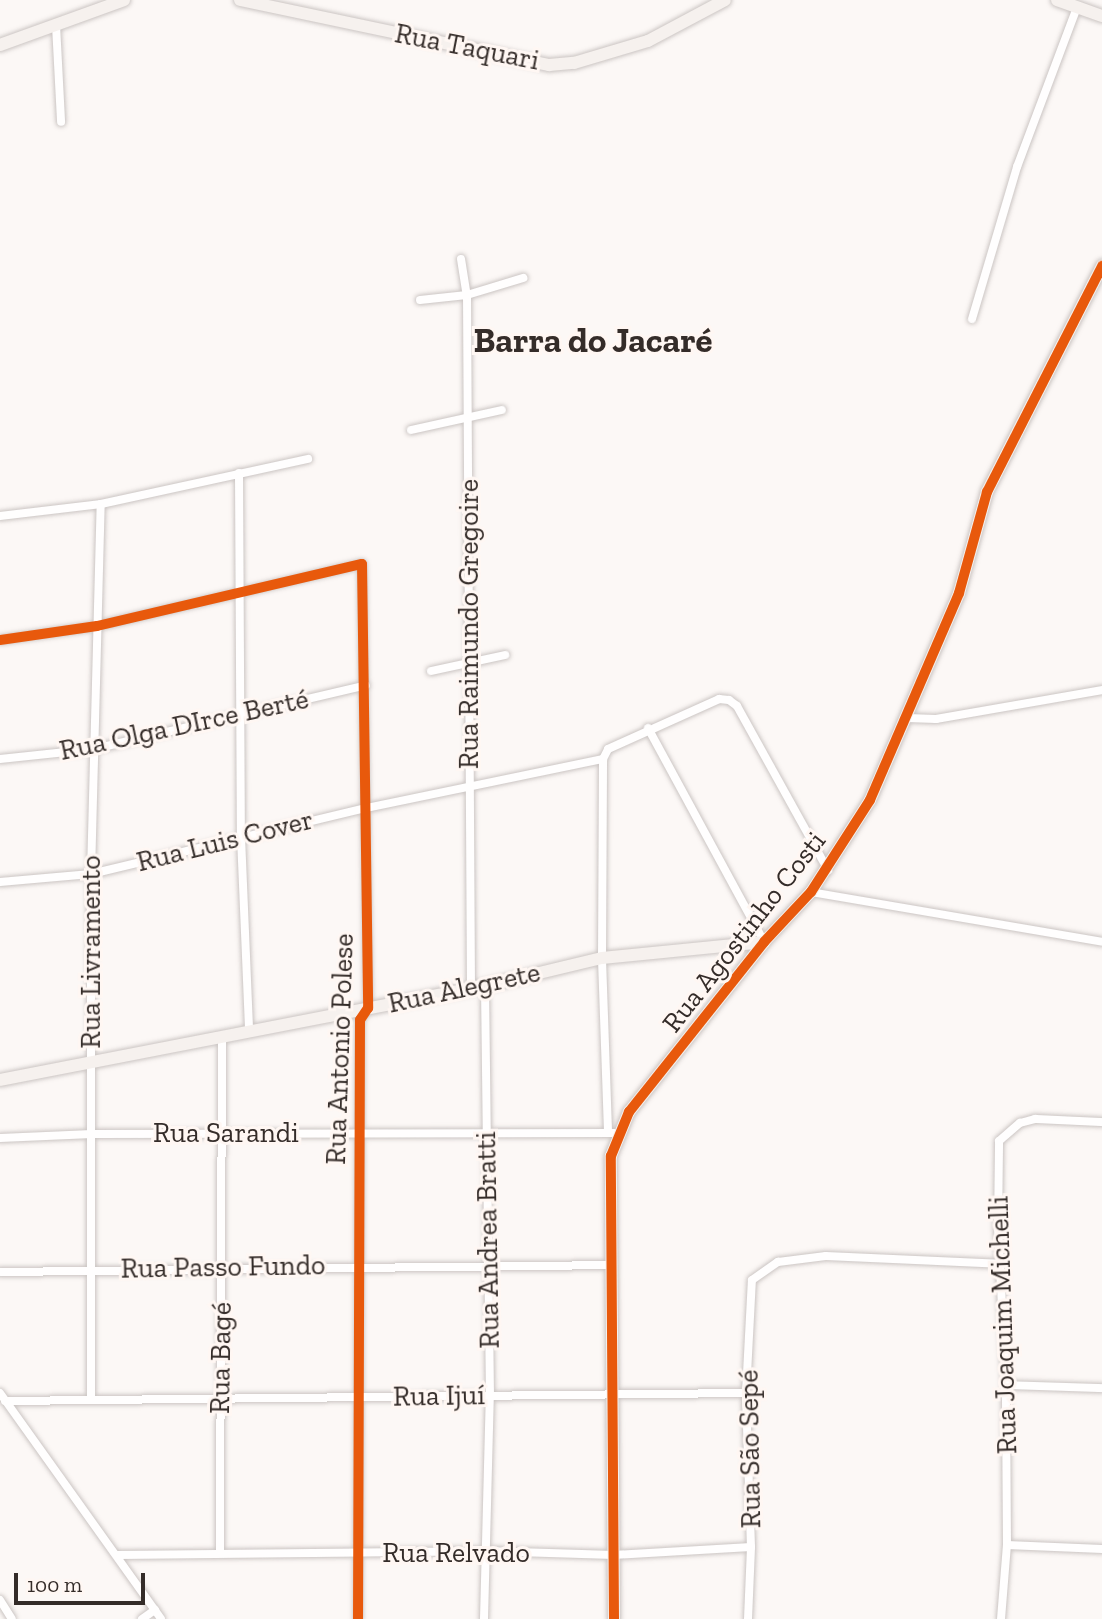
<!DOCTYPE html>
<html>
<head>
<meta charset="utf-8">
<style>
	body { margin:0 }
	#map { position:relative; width:1102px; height:1619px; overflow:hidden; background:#fcf8f6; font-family:"Zilla Slab",serif }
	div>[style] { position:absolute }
	.roads { filter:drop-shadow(0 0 2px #cbc5c3) drop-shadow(0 0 2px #cbc5c3) }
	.street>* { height:8px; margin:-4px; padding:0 4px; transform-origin:4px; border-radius:4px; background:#fffefe }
	.secondary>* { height:12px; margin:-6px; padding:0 6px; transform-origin:6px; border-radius:6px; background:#f6f1ee }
	.cycleway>* { height:10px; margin:-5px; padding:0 5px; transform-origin:5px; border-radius:5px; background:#e8590c }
	span { translate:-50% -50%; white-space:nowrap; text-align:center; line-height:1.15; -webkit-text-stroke:6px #fff7f3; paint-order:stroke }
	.street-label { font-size:28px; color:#342c29 }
	.district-label { font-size:35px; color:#342c29; font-weight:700 }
	.scale { position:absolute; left:14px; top:1573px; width:131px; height:32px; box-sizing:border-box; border:4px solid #342c29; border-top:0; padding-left:9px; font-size:21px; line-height:24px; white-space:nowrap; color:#342c29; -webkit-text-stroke:5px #fff7f3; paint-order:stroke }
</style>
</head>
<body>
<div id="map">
	<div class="roads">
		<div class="street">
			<i style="left:56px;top:25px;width:97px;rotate:87deg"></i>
			<i style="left:461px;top:259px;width:36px;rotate:81deg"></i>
			<i style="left:467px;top:295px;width:694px;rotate:89.67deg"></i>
			<i style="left:420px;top:300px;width:47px;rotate:-6.1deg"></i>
			<i style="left:467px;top:295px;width:59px;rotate:-16.9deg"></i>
			<i style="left:972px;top:319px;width:159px;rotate:-73.5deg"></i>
			<i style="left:1017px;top:167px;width:171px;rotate:-69.4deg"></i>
			<i style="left:411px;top:430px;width:93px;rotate:-12.4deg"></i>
			<i style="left:239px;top:473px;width:364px;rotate:89.7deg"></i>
			<i style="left:241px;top:837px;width:194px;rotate:87.6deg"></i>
			<i style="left:0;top:516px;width:102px;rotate:-6.8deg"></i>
			<i style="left:101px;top:504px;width:212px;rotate:-12.3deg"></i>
			<i style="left:0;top:640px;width:98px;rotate:-8.2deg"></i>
			<i style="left:97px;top:626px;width:272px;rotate:-13.2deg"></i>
			<i style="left:362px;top:564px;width:444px;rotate:89.2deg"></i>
			<i style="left:368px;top:1008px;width:14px;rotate:124deg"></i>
			<i style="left:360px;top:1020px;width:599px;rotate:90.19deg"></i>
			<i style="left:431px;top:671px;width:76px;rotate:-12.2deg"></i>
			<i style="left:907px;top:718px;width:29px;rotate:2deg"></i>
			<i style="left:936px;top:719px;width:169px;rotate:-9.9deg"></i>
			<i style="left:648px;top:728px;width:243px;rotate:61.5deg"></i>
			<i style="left:0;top:759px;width:95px;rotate:-6.1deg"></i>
			<i style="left:94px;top:749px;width:279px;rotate:-13.2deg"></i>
			<i style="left:0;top:882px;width:91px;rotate:-5deg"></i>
			<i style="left:91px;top:874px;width:283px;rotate:-13.5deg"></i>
			<i style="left:366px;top:808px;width:242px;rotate:-11.7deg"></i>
			<i style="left:811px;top:892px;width:295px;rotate:9.7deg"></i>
			<i style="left:608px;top:1131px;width:173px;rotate:-92deg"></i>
			<i style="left:602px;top:958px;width:199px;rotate:-89.7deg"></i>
			<i style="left:603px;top:759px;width:11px;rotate:-63deg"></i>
			<i style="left:608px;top:749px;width:122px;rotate:-24.2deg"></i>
			<i style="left:719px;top:699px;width:10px;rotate:6deg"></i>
			<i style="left:729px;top:700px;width:10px;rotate:37deg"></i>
			<i style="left:737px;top:706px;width:188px;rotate:61deg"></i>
			<i style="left:0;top:1138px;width:92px;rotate:-2.5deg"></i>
			<i style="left:92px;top:1134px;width:522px;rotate:-0.11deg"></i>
			<i style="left:0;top:1272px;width:613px;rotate:-0.65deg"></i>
			<i style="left:1006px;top:1385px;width:96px;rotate:1.8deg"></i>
			<i style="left:0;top:1393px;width:277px;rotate:54.5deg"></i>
			<i style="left:91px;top:1399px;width:525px;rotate:-90deg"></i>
			<i style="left:91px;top:874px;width:370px;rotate:-88.5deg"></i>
			<i style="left:5px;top:1401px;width:741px;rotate:-0.62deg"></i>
			<i style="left:1007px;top:1545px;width:95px;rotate:2.4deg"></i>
			<i style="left:220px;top:1553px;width:516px;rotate:-89.78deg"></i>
			<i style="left:118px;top:1555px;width:366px;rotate:-0.6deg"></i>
			<i style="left:484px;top:1551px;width:130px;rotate:1.8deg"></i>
			<i style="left:614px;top:1555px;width:137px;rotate:-3.3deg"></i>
			<i style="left:0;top:1600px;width:22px;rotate:58deg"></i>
			<i style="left:142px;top:1619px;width:16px;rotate:-35deg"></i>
			<i style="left:484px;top:1619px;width:223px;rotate:-88.5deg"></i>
			<i style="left:490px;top:1396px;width:410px;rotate:-90.7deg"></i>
			<i style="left:748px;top:1619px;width:72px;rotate:-87.6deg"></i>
			<i style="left:751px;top:1547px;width:154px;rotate:-91.9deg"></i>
			<i style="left:746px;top:1393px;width:113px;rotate:-87deg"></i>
			<i style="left:752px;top:1280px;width:32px;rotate:-35deg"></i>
			<i style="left:778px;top:1262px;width:48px;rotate:-7.1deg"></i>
			<i style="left:826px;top:1256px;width:173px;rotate:2.6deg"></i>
			<i style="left:1001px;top:1619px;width:74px;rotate:-85.4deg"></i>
			<i style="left:1007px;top:1545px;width:160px;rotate:-90.4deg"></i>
			<i style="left:1006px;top:1385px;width:157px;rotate:-92.9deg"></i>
			<i style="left:998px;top:1228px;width:87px;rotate:-89.3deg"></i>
			<i style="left:999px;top:1141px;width:28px;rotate:-41deg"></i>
			<i style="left:1020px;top:1123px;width:16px;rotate:-15deg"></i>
			<i style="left:1035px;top:1119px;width:67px;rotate:2.6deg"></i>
		</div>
		<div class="secondary">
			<i style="left:240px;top:0;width:316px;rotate:11.9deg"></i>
			<i style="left:549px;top:65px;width:25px;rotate:-5deg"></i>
			<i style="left:574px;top:63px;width:77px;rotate:-16.6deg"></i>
			<i style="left:648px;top:41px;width:87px;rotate:-28deg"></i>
			<i style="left:1057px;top:0;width:48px;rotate:19.6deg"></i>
			<i style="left:0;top:45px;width:132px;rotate:-19.9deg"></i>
			<i style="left:0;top:1080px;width:494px;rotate:-11deg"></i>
			<i style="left:485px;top:986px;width:120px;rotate:-13.5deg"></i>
			<i style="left:602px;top:958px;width:163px;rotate:-5.6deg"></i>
			<i style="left:614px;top:1619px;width:463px;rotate:-90.4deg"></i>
			<i style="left:611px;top:1156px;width:48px;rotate:-67.8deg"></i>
			<i style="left:629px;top:1112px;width:217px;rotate:-51.5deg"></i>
			<i style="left:764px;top:942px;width:69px;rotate:-46.8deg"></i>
			<i style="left:811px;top:892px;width:109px;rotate:-57.3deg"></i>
			<i style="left:870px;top:800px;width:225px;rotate:-66.7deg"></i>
			<i style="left:959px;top:593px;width:105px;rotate:-74.5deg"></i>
			<i style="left:987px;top:492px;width:254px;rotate:-63deg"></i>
		</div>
	</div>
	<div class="cycleway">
		<i style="left:0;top:640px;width:98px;rotate:-8.2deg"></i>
		<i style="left:97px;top:626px;width:272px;rotate:-13.2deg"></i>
		<i style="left:362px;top:564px;width:444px;rotate:89.2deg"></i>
		<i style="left:368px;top:1008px;width:14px;rotate:124deg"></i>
		<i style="left:360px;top:1020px;width:599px;rotate:90.19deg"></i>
		<i style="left:614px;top:1619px;width:463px;rotate:-90.4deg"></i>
		<i style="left:611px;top:1156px;width:48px;rotate:-67.8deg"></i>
		<i style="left:629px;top:1112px;width:217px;rotate:-51.5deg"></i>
		<i style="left:764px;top:942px;width:69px;rotate:-46.8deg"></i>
		<i style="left:811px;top:892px;width:109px;rotate:-57.3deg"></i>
		<i style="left:870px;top:800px;width:225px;rotate:-66.7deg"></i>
		<i style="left:959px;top:593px;width:105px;rotate:-74.5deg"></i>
		<i style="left:987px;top:492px;width:254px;rotate:-63deg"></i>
	</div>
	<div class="street-label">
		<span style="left:467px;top:47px;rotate:11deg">Rua Taquari</span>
		<span style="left:469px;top:624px;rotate:-90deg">Rua Raimundo Gregoire</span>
		<span style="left:184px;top:725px;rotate:-12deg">Rua Olga DIrce Berté</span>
		<span style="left:225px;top:841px;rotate:-14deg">Rua Luis Cover</span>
		<span style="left:744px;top:932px;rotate:-52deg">Rua Agostinho Costi</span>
		<span style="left:91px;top:952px;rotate:-90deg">Rua Livramento</span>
		<span style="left:464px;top:988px;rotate:-12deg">Rua Alegrete</span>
		<span style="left:340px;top:1049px;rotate:-88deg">Rua Antonio Polese</span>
		<span style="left:226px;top:1133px">Rua Sarandi</span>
		<span style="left:488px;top:1240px;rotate:-91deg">Rua Andrea Bratti</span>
		<span style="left:223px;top:1267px;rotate:-1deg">Rua Passo Fundo</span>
		<span style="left:1003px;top:1325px;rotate:-92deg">Rua Joaquim Michelli</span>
		<span style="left:221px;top:1358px;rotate:-89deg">Rua Bagé</span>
		<span style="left:439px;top:1396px;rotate:-1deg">Rua Ijuí</span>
		<span style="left:750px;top:1449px;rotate:-91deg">Rua São Sepé</span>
		<span style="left:456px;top:1553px">Rua Relvado</span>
	</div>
	<div class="district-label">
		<span style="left:593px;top:340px">Barra do Jacaré</span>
	</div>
	<div class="scale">100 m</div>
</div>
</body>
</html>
